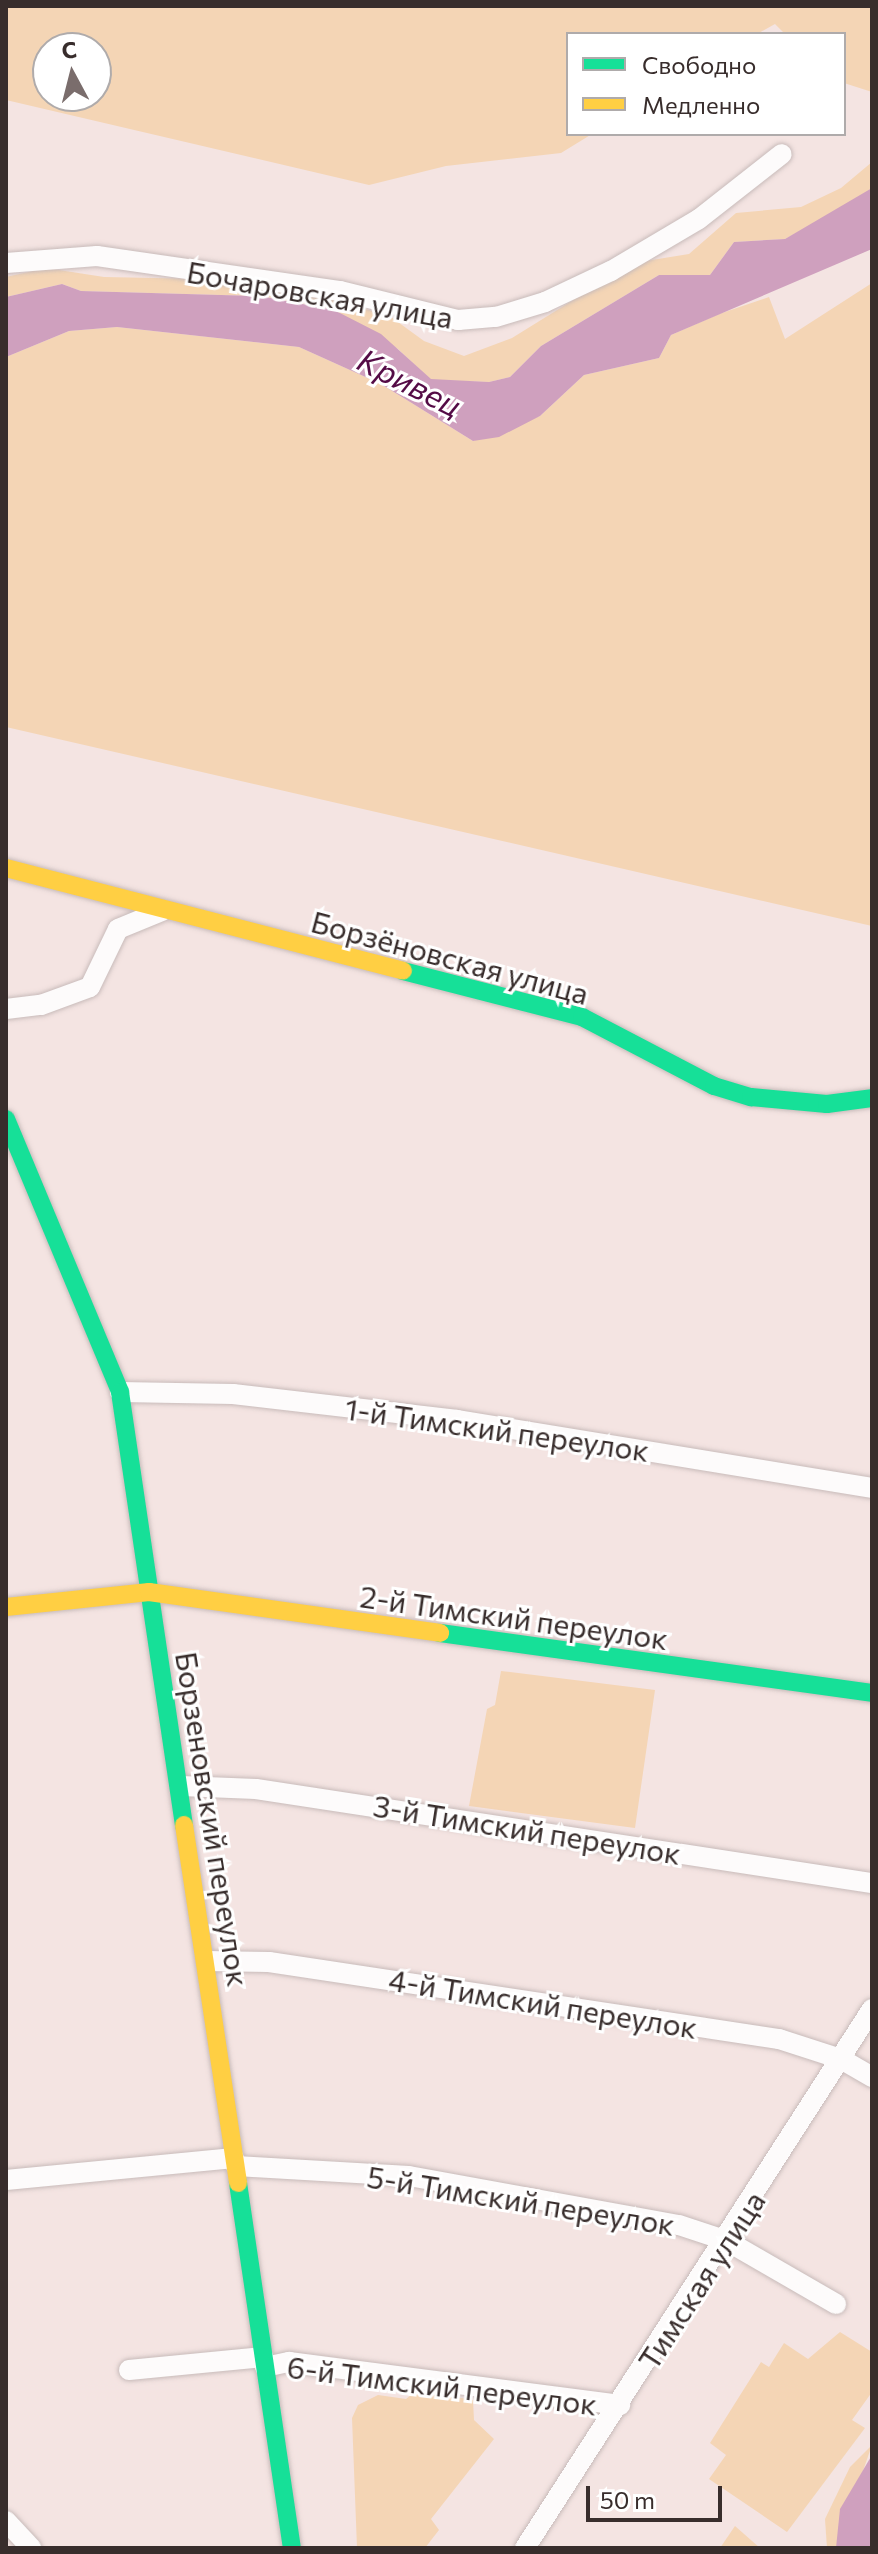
<!DOCTYPE html>
<html>
<head>
<meta charset="utf-8">
<style>
	body { margin:0 }
	#map { position:relative; width:878px; height:2554px; overflow:hidden; background:#f4e4e2; font-family:Commissioner,sans-serif }
	div>[style] { position:absolute }
	.green>* { inset:0; background:#f4d5b5 }
	.water>* { inset:0; background:#cfa0be }
	.roads { filter:drop-shadow(0 0 2px #c8bbba) drop-shadow(0 0 2px #c8bbba) }
	.street>* { height:20px; margin:-10px; padding:0 10px; transform-origin:10px; border-radius:10px; background:#fdfbfb }
	.fast>* { height:18px; margin:-9px; padding:0 9px; transform-origin:9px; border-radius:9px; background:#16e098 }
	.slow>* { height:18px; margin:-9px; padding:0 9px; transform-origin:9px; border-radius:9px; background:#ffcf43 }
	span { translate:-50% -50%; white-space:nowrap; text-align:center; line-height:1.15; -webkit-text-stroke:6px #fff; paint-order:stroke }
	.street-label { font-size:30px; color:#382d2c }
	.water-label { font-size:32px; color:#540b46; font-style:italic }
	.frame { position:absolute; inset:0; border:8px solid #382d2c; pointer-events:none }
	.legend { position:absolute; left:566px; top:32px; width:280px; height:104px; box-sizing:border-box; background:#fff; border:2px solid #afabab; margin:0; padding:10px 14px; list-style:none; font-size:24px; color:#382d2c }
	.legend li { display:flex; align-items:center; gap:16px; height:40px }
	.legend b { width:40px; border:2px solid #afabab }
	.north { position:absolute; left:32px; top:32px; width:80px; height:80px; box-sizing:border-box; background:#fff; border:2px solid #afabab; border-radius:50%; rotate:353deg; font-size:22px; font-weight:700; line-height:32px; text-align:center; color:#382d2c }
	.north::after { content:''; display:block; margin:auto; width:28px; height:36px; background:#7a6d6c; clip-path:polygon(50% 0,100% 100%,50% 72%,0 100%) }
	.scale { position:absolute; left:586px; top:2486px; width:136px; height:36px; box-sizing:border-box; border:4px solid #382d2c; border-top:0; padding-left:10px; font-size:24px; line-height:28px; white-space:nowrap; color:#382d2c; -webkit-text-stroke:6px #fff; paint-order:stroke }
</style>
</head>
<body>
<div id="map">
	<div class="green">
		<i style="clip-path:polygon(evenodd,6px 6px,872px 6px,872px 92px,844px 83px,844px 34px,785px 34px,775px 24px,757px 34px,568px 34px,568px 134px,592px 134px,561px 153px,446px 166px,369px 185px,6px 100px,6px 6px,48px 48px,96px 48px,96px 96px,48px 96px,48px 48px)"></i>
		<i style="clip-path:polygon(872px 162px,872px 188px,851px 204px,785px 239px,734px 242px,710px 275px,659px 275px,541px 346px,510px 377px,489px 382px,431px 380px,398px 349px,334px 310px,308px 304px,260px 296px,81px 291px,62px 284px,6px 297px,6px 277px,46px 268px,104px 277px,204px 279px,328px 297px,391px 317px,424px 341px,464px 356px,512px 338px,633px 263px,689px 254px,736px 213px,801px 207px,841px 188px)"></i>
		<i style="clip-path:polygon(872px 283px,872px 926px,6px 727px,6px 357px,69px 331px,117px 327px,299px 347px,381px 384px,473px 441px,540px 416px,584px 375px,659px 358px,671px 335px,719px 314px,769px 297px,785px 339px)"></i>
		<i style="clip-path:polygon(501px 1671px,655px 1690px,635px 1828px,469px 1806px,487px 1709px,495px 1705px)"></i>
		<i style="clip-path:polygon(840px 2332px,872px 2352px,872px 2392px,852px 2420px,865px 2428px,787px 2532px,709px 2479px,726px 2455px,710px 2443px,761px 2362px,769px 2367px,784px 2343px,808px 2359px)"></i>
		<i style="clip-path:polygon(417px 2390px,473px 2400px,474px 2420px,494px 2439px,431px 2519px,439px 2530px,425px 2548px,357px 2548px,352px 2418px,358px 2405px,378px 2395px,406px 2399px)"></i>
		<i style="clip-path:polygon(872px 2445px,836px 2548px,827px 2548px,825px 2519px,850px 2467px)"></i>
		<i style="clip-path:polygon(735px 2526px,760px 2548px,720px 2548px)"></i>
	</div>
	<div class="water">
		<i style="clip-path:polygon(872px 188px,872px 249px,671px 335px,659px 358px,584px 375px,540px 416px,499px 437px,473px 441px,381px 384px,299px 347px,117px 327px,69px 331px,6px 357px,6px 297px,62px 284px,81px 291px,260px 296px,334px 310px,381px 334px,431px 379px,489px 382px,510px 377px,541px 346px,659px 275px,710px 275px,734px 242px,785px 239px)"></i>
		<i style="clip-path:polygon(872px 2455px,872px 2548px,836px 2548px,840px 2509px)"></i>
	</div>
	<div class="roads">
		<div class="street">
			<i style="left:6px;top:263px;width:91px;rotate:-4.4deg"></i>
			<i style="left:97px;top:256px;width:246px;rotate:8.2deg"></i>
			<i style="left:340px;top:291px;width:122px;rotate:13.8deg"></i>
			<i style="left:458px;top:320px;width:38px;rotate:-5deg"></i>
			<i style="left:496px;top:317px;width:51px;rotate:-17deg"></i>
			<i style="left:545px;top:302px;width:73px;rotate:-25.2deg"></i>
			<i style="left:611px;top:271px;width:102px;rotate:-30.6deg"></i>
			<i style="left:699px;top:219px;width:105px;rotate:-38.1deg"></i>
			<i style="left:6px;top:1009px;width:35px;rotate:-7deg"></i>
			<i style="left:41px;top:1005px;width:52px;rotate:-20.2deg"></i>
			<i style="left:90px;top:987px;width:64px;rotate:-64.2deg"></i>
			<i style="left:118px;top:929px;width:48px;rotate:-22.2deg"></i>
			<i style="left:120px;top:1392px;width:113px;rotate:1deg"></i>
			<i style="left:233px;top:1394px;width:226px;rotate:6.6deg"></i>
			<i style="left:457px;top:1420px;width:421px;rotate:9.3deg"></i>
			<i style="left:181px;top:1786px;width:75px;rotate:2.3deg"></i>
			<i style="left:256px;top:1789px;width:623px;rotate:8.68deg"></i>
			<i style="left:206px;top:1961px;width:63px;rotate:0.9deg"></i>
			<i style="left:269px;top:1962px;width:516px;rotate:8.59deg"></i>
			<i style="left:779px;top:2039px;width:65px;rotate:17.9deg"></i>
			<i style="left:841px;top:2059px;width:36px;rotate:30deg"></i>
			<i style="left:236px;top:2166px;width:173px;rotate:3.3deg"></i>
			<i style="left:409px;top:2176px;width:274px;rotate:10.3deg"></i>
			<i style="left:679px;top:2225px;width:51px;rotate:18.4deg"></i>
			<i style="left:727px;top:2241px;width:126px;rotate:30deg"></i>
			<i style="left:6px;top:2180px;width:229px;rotate:-5.5deg"></i>
			<i style="left:265px;top:2367px;width:25px;rotate:-12deg"></i>
			<i style="left:289px;top:2362px;width:334px;rotate:7.4deg"></i>
			<i style="left:129px;top:2370px;width:135px;rotate:-5.5deg"></i>
			<i style="left:6px;top:2521px;width:37px;rotate:47deg"></i>
			<i style="left:525px;top:2548px;width:641px;rotate:-57.23deg"></i>
		</div>
		<div class="fast">
			<i style="left:403px;top:971px;width:185px;rotate:14.4deg"></i>
			<i style="left:582px;top:1017px;width:149px;rotate:27.6deg"></i>
			<i style="left:714px;top:1086px;width:39px;rotate:17deg"></i>
			<i style="left:751px;top:1097px;width:76px;rotate:5.3deg"></i>
			<i style="left:827px;top:1104px;width:45px;rotate:-7.6deg"></i>
			<i style="left:6px;top:1119px;width:296px;rotate:67.3deg"></i>
			<i style="left:120px;top:1392px;width:438px;rotate:81.6deg"></i>
			<i style="left:440px;top:1633px;width:436px;rotate:7.9deg"></i>
			<i style="left:238px;top:2183px;width:369px;rotate:81.6deg"></i>
		</div>
		<div class="slow">
			<i style="left:6px;top:868px;width:410px;rotate:14.5deg"></i>
			<i style="left:6px;top:1607px;width:144px;rotate:-6deg"></i>
			<i style="left:149px;top:1592px;width:294px;rotate:8deg"></i>
			<i style="left:184px;top:1825px;width:362px;rotate:81.4deg"></i>
		</div>
	</div>
	<div class="street-label">
		<span style="left:320px;top:294px;rotate:10deg">Бочаровская улица</span>
		<span style="left:450px;top:957px;rotate:15deg">Борзёновская улица</span>
		<span style="left:497px;top:1429px;rotate:8deg">1-й Тимский переулок</span>
		<span style="left:514px;top:1617px;rotate:8deg">2-й Тимский переулок</span>
		<span style="left:213px;top:1819px;rotate:81deg">Борзеновский переулок</span>
		<span style="left:527px;top:1829px;rotate:9deg">3-й Тимский переулок</span>
		<span style="left:543px;top:2003px;rotate:9deg">4-й Тимский переулок</span>
		<span style="left:521px;top:2200px;rotate:9deg">5-й Тимский переулок</span>
		<span style="left:701px;top:2280px;rotate:-57deg">Тимская улица</span>
		<span style="left:442px;top:2385px;rotate:7deg">6-й Тимский переулок</span>
	</div>
	<div class="water-label">
		<span style="left:410px;top:382px;rotate:27deg">Кривец</span>
	</div>
	<div class="frame"></div>
	<ul class="legend">
	<li><b style="height:10px;background:#16e098"></b>Свободно</li>
	<li><b style="height:10px;background:#ffcf43"></b>Медленно</li>
	</ul>
	<div class="north">С</div>
	<div class="scale">50 m</div>
</div>
</body>
</html>
